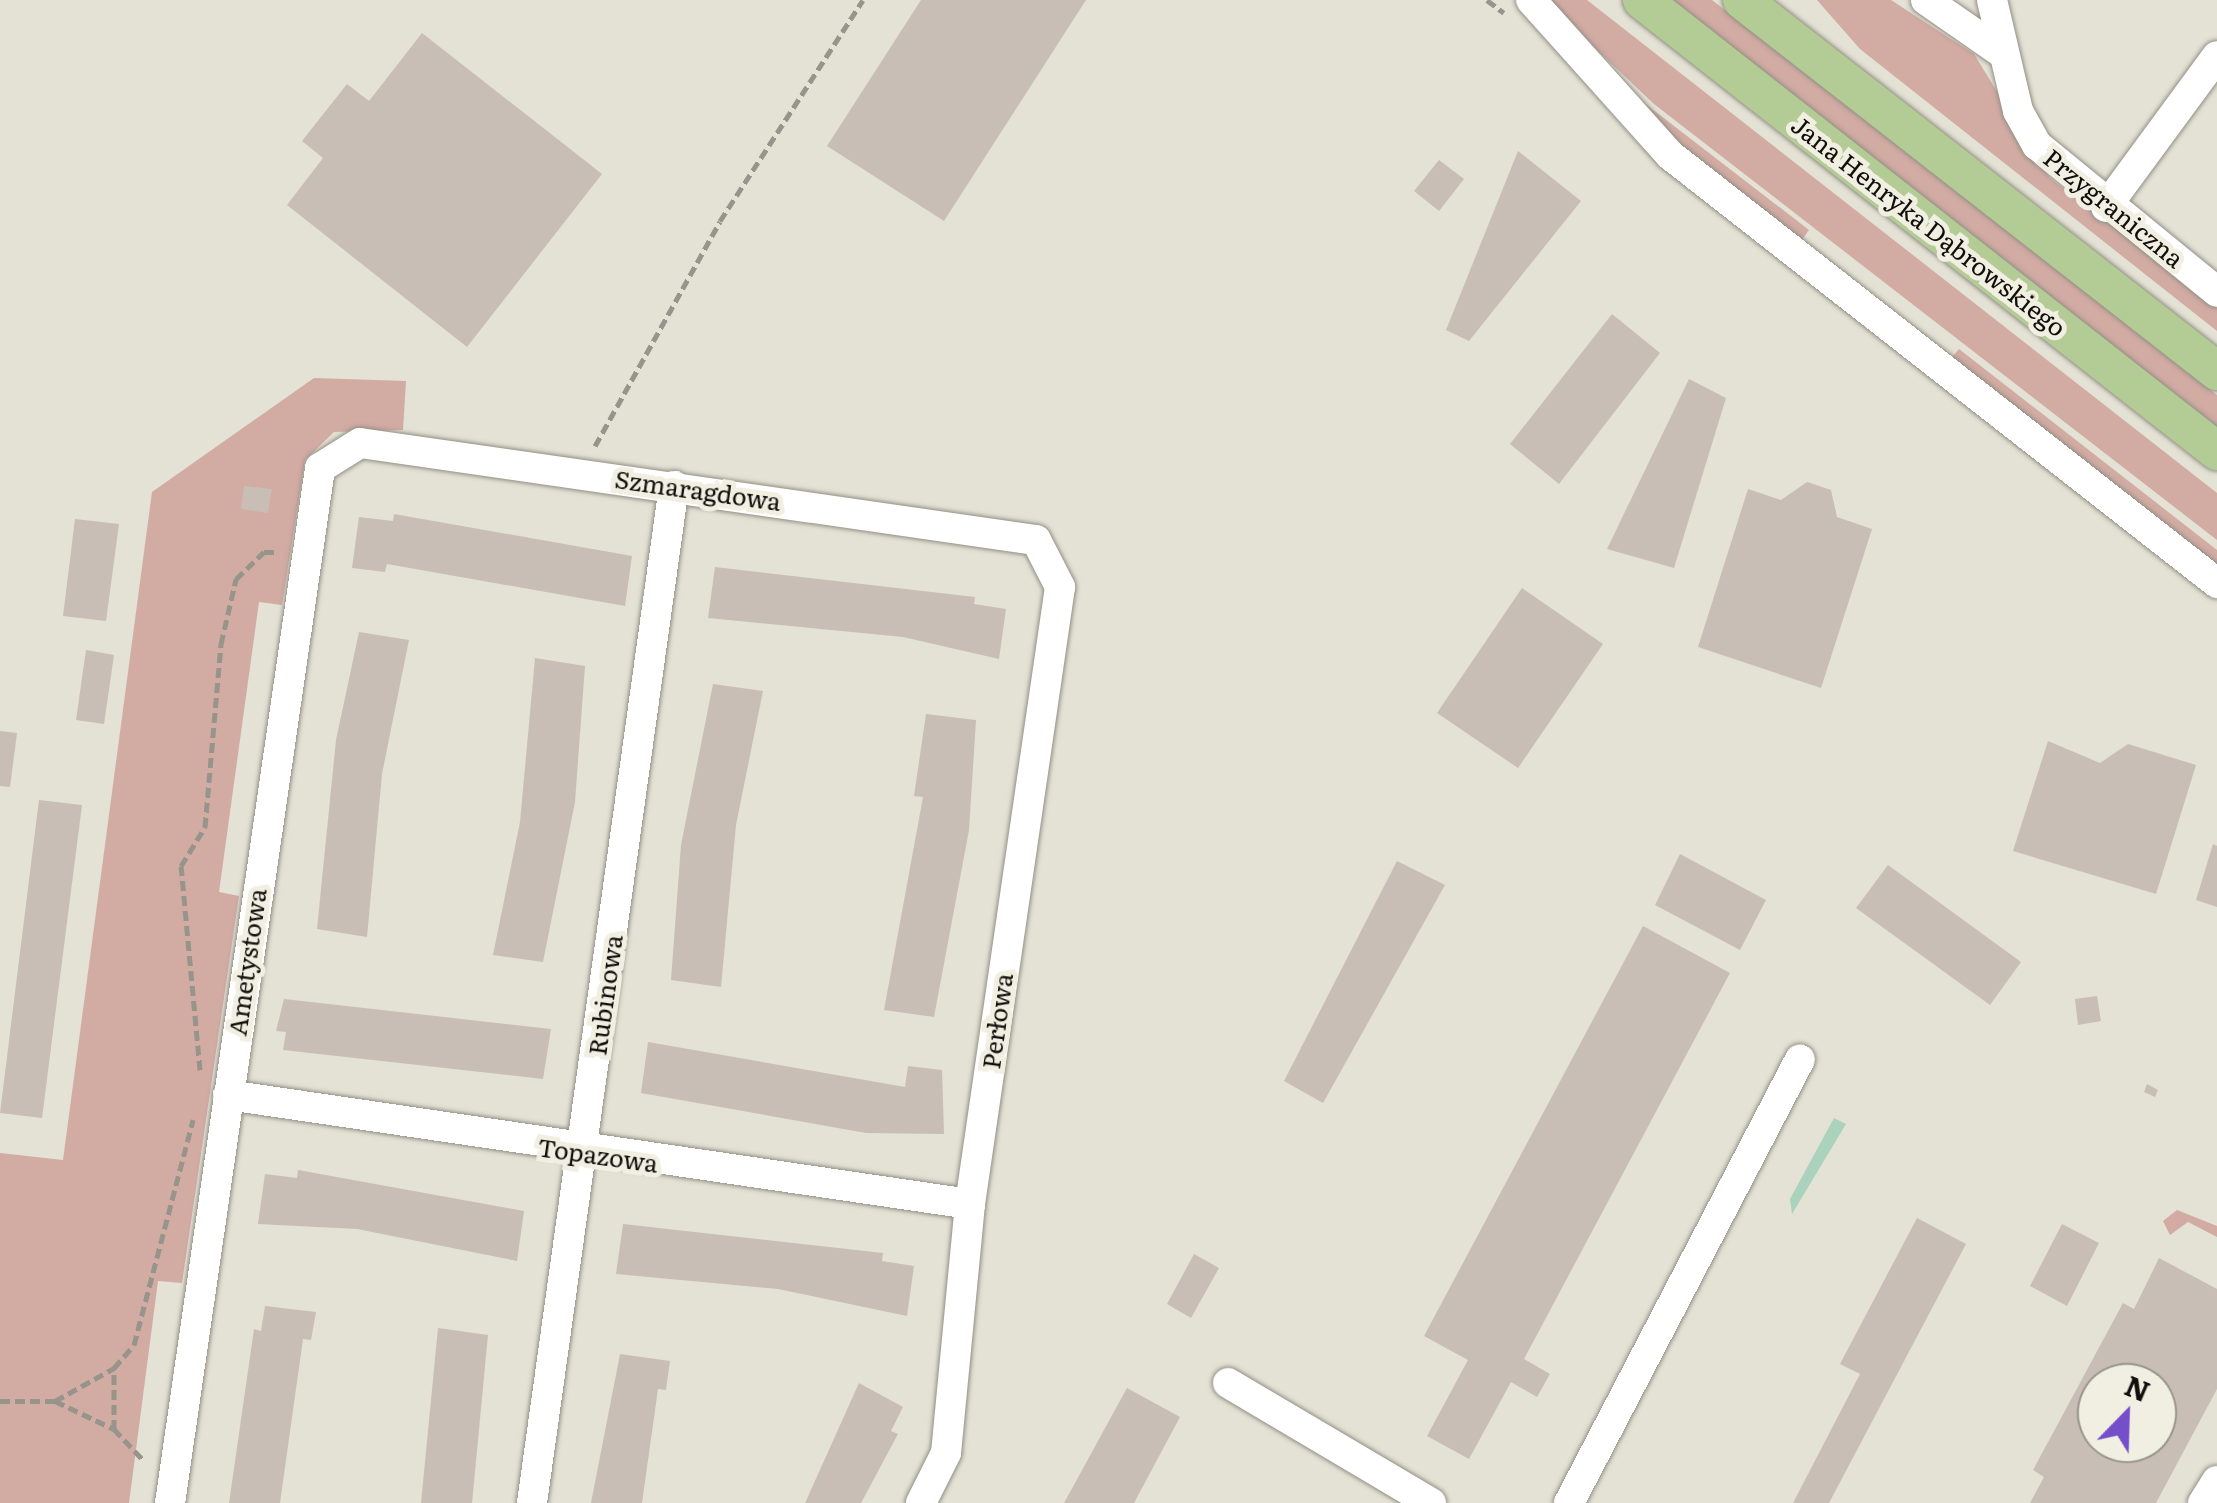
<!DOCTYPE html>
<html>
<head>
<meta charset="utf-8">
<style>
	body { margin:0 }
	#map { position:relative; width:2217px; height:1503px; overflow:hidden; background:#e4e1d5; font-family:Literata,serif }
	div>[style] { position:absolute }
	.green>* { inset:0; background:#d2aba3 }
	.water>* { inset:0; background:#aad2bd }
	.building>* { inset:0; background:#c8beb5 }
	.path>* { height:5px; margin-top:-2.5px; transform-origin:0; background:repeating-linear-gradient(90deg,#96948b 0 10px,transparent 0 15px) }
	.roads { filter:drop-shadow(0 0 2px #928f84) drop-shadow(0 0 2px #928f84) }
	.minor>* { height:30px; margin:-15px; padding:0 15px; transform-origin:15px; border-radius:15px; background:#fff }
	.major>* { height:38px; margin:-19px; padding:0 19px; transform-origin:19px; border-radius:19px; background:#b3cb94 }
	span { translate:-50% -50%; white-space:nowrap; text-align:center; line-height:1.15; -webkit-text-stroke:10px #f1efe2; paint-order:stroke }
	.street-label { font-size:25px; color:#100f0b }
	.north { position:absolute; left:2077px; top:1363px; width:100px; height:100px; box-sizing:border-box; background:#f1efe2; border:2px solid #97958c; border-radius:50%; rotate:23deg; font-size:28px; font-weight:700; line-height:40px; text-align:center; color:#100f0b }
	.north::after { content:''; display:block; margin:auto; width:35px; height:45px; background:#744fc9; clip-path:polygon(50% 0,100% 100%,50% 72%,0 100%) }
</style>
</head>
<body>
<div id="map">
	<div class="green">
		<i style="clip-path:polygon(1544px 0,1587px 0,2217px 493px,2217px 540px,1654px 104px)"></i>
		<i style="clip-path:polygon(1671px 0,1712px 0,2217px 395px,2217px 429px)"></i>
		<i style="clip-path:polygon(1817px 0,1891px 0,1974px 54px,2050px 178px,2217px 308px,2217px 331px,1860px 49px)"></i>
		<i style="clip-path:polygon(1617px 82px,1809px 230px,1799px 244px,1692px 160px)"></i>
		<i style="clip-path:polygon(1959px 349px,2217px 550px,2217px 572px,1949px 361px)"></i>
		<i style="clip-path:polygon(314px 378px,406px 381px,403px 430px,334px 432px,305px 460px,282px 605px,259px 602px,219px 892px,239px 896px,182px 1283px,158px 1281px,129px 1503px,0 1503px,0 1153px,63px 1160px,152px 492px)"></i>
		<i style="clip-path:polygon(2177px 1210px,2217px 1226px,2217px 1237px,2188px 1222px,2170px 1235px,2163px 1221px)"></i>
	</div>
	<div class="water">
		<i style="clip-path:polygon(1834px 1118px,1846px 1124px,1792px 1214px,1790px 1199px)"></i>
	</div>
	<div class="building">
		<i style="clip-path:polygon(921px 0,1086px 0,944px 221px,827px 146px)"></i>
		<i style="clip-path:polygon(422px 33px,602px 174px,467px 347px,287px 205px,323px 158px,302px 141px,347px 84px,369px 101px)"></i>
		<i style="clip-path:polygon(1518px 151px,1581px 201px,1469px 341px,1446px 330px)"></i>
		<i style="clip-path:polygon(1439px 160px,1464px 179px,1439px 211px,1414px 191px)"></i>
		<i style="clip-path:polygon(1612px 314px,1660px 353px,1559px 484px,1510px 444px)"></i>
		<i style="clip-path:polygon(1689px 379px,1726px 398px,1674px 568px,1607px 549px)"></i>
		<i style="clip-path:polygon(1807px 482px,1831px 490px,1837px 517px,1872px 529px,1821px 688px,1698px 647px,1748px 489px,1781px 500px)"></i>
		<i style="clip-path:polygon(244px 486px,272px 489px,268px 513px,241px 509px)"></i>
		<i style="clip-path:polygon(394px 514px,632px 556px,625px 606px,387px 564px,385px 572px,352px 568px,359px 517px,393px 521px)"></i>
		<i style="clip-path:polygon(75px 519px,119px 524px,106px 621px,63px 616px)"></i>
		<i style="clip-path:polygon(715px 567px,975px 597px,974px 604px,1006px 609px,999px 659px,903px 637px,708px 618px)"></i>
		<i style="clip-path:polygon(1522px 588px,1603px 644px,1518px 768px,1437px 713px)"></i>
		<i style="clip-path:polygon(359px 632px,409px 640px,382px 774px,367px 937px,317px 929px,336px 740px)"></i>
		<i style="clip-path:polygon(86px 650px,114px 655px,104px 724px,76px 720px)"></i>
		<i style="clip-path:polygon(535px 658px,585px 666px,575px 802px,543px 962px,493px 955px,520px 822px)"></i>
		<i style="clip-path:polygon(713px 684px,763px 691px,736px 825px,721px 987px,671px 980px,681px 845px)"></i>
		<i style="clip-path:polygon(926px 714px,976px 720px,969px 830px,934px 1017px,884px 1010px,923px 797px,914px 796px)"></i>
		<i style="clip-path:polygon(0 731px,17px 733px,10px 787px,0 786px)"></i>
		<i style="clip-path:polygon(2048px 741px,2100px 763px,2128px 744px,2196px 765px,2156px 894px,2013px 851px)"></i>
		<i style="clip-path:polygon(39px 800px,82px 805px,42px 1118px,0 1113px)"></i>
		<i style="clip-path:polygon(2213px 844px,2217px 846px,2217px 907px,2196px 900px)"></i>
		<i style="clip-path:polygon(1680px 854px,1766px 900px,1740px 950px,1655px 905px)"></i>
		<i style="clip-path:polygon(1397px 861px,1445px 885px,1323px 1103px,1284px 1081px)"></i>
		<i style="clip-path:polygon(1888px 865px,2021px 962px,1990px 1005px,1856px 908px)"></i>
		<i style="clip-path:polygon(1643px 926px,1730px 973px,1524px 1359px,1550px 1374px,1537px 1397px,1511px 1382px,1469px 1459px,1427px 1436px,1468px 1360px,1424px 1336px)"></i>
		<i style="clip-path:polygon(2097px 996px,2101px 1021px,2078px 1025px,2075px 999px)"></i>
		<i style="clip-path:polygon(284px 999px,551px 1029px,543px 1079px,283px 1050px,286px 1032px,276px 1031px)"></i>
		<i style="clip-path:polygon(648px 1042px,905px 1087px,908px 1066px,942px 1070px,944px 1134px,866px 1133px,641px 1093px)"></i>
		<i style="clip-path:polygon(2147px 1084px,2158px 1090px,2155px 1097px,2144px 1092px)"></i>
		<i style="clip-path:polygon(298px 1170px,524px 1211px,517px 1261px,357px 1229px,258px 1224px,265px 1174px,297px 1178px)"></i>
		<i style="clip-path:polygon(1917px 1218px,1966px 1244px,1829px 1503px,1793px 1503px,1860px 1374px,1840px 1364px)"></i>
		<i style="clip-path:polygon(623px 1224px,883px 1253px,882px 1261px,914px 1266px,907px 1316px,778px 1289px,616px 1274px)"></i>
		<i style="clip-path:polygon(2062px 1224px,2099px 1243px,2067px 1306px,2030px 1286px)"></i>
		<i style="clip-path:polygon(1194px 1254px,1219px 1268px,1191px 1318px,1167px 1304px)"></i>
		<i style="clip-path:polygon(evenodd,2159px 1258px,2217px 1289px,2217px 1389px,2156px 1503px,2030px 1503px,2044px 1477px,2033px 1470px,2123px 1303px,2134px 1309px,2159px 1258px,2097px 1383px,2157px 1383px,2157px 1443px,2097px 1443px,2097px 1383px)"></i>
		<i style="clip-path:polygon(265px 1306px,316px 1312px,311px 1340px,303px 1339px,280px 1503px,229px 1503px,254px 1329px,261px 1331px)"></i>
		<i style="clip-path:polygon(438px 1328px,488px 1335px,472px 1503px,421px 1503px)"></i>
		<i style="clip-path:polygon(620px 1354px,670px 1361px,666px 1390px,658px 1389px,642px 1503px,591px 1503px)"></i>
		<i style="clip-path:polygon(859px 1383px,903px 1407px,891px 1431px,898px 1434px,861px 1503px,805px 1503px)"></i>
		<i style="clip-path:polygon(1127px 1388px,1180px 1417px,1134px 1503px,1064px 1503px)"></i>
	</div>
	<div class="path">
		<i style="left:1487px;top:0;width:21px;rotate:37deg"></i>
		<i style="left:595px;top:446px;width:257px;rotate:-60.9deg"></i>
		<i style="left:720px;top:221px;width:263px;rotate:-57.1deg"></i>
		<i style="left:200px;top:1070px;width:205px;rotate:-95.3deg"></i>
		<i style="left:181px;top:866px;width:46px;rotate:-58.4deg"></i>
		<i style="left:205px;top:827px;width:184px;rotate:-85deg"></i>
		<i style="left:221px;top:644px;width:67px;rotate:-77deg"></i>
		<i style="left:236px;top:579px;width:39px;rotate:-44deg"></i>
		<i style="left:264px;top:552px;width:15px"></i>
		<i style="left:0;top:1401px;width:55px"></i>
		<i style="left:55px;top:1401px;width:68px;rotate:-29.2deg"></i>
		<i style="left:114px;top:1368px;width:30px;rotate:-49deg"></i>
		<i style="left:134px;top:1345px;width:233px;rotate:-75.3deg"></i>
		<i style="left:55px;top:1401px;width:65px;rotate:25.4deg"></i>
		<i style="left:114px;top:1429px;width:61px;rotate:-90deg"></i>
		<i style="left:114px;top:1429px;width:45px;rotate:46.8deg"></i>
	</div>
	<div class="roads">
		<div class="minor">
			<i style="left:1531px;top:0;width:208px;rotate:48.1deg"></i>
			<i style="left:1670px;top:155px;width:695px;rotate:38.04deg"></i>
			<i style="left:1926px;top:0;width:91px;rotate:34.7deg"></i>
			<i style="left:1992px;top:0;width:114px;rotate:76.8deg"></i>
			<i style="left:2018px;top:111px;width:39px;rotate:61deg"></i>
			<i style="left:2037px;top:145px;width:232px;rotate:39.2deg"></i>
			<i style="left:2106px;top:207px;width:187px;rotate:-53.7deg"></i>
			<i style="left:228px;top:1095px;width:750px;rotate:8.36deg"></i>
			<i style="left:1228px;top:1383px;width:236px;rotate:30.6deg"></i>
			<i style="left:170px;top:1503px;width:1046px;rotate:-81.75deg"></i>
			<i style="left:320px;top:468px;width:47px;rotate:-32deg"></i>
			<i style="left:360px;top:443px;width:683px;rotate:8.17deg"></i>
			<i style="left:1036px;top:540px;width:53px;rotate:62.9deg"></i>
			<i style="left:1060px;top:587px;width:624px;rotate:98.3deg"></i>
			<i style="left:970px;top:1204px;width:250px;rotate:95.5deg"></i>
			<i style="left:946px;top:1453px;width:56px;rotate:116.6deg"></i>
			<i style="left:532px;top:1503px;width:1027px;rotate:-82.05deg"></i>
			<i style="left:1569px;top:1503px;width:500px;rotate:-62.5deg"></i>
			<i style="left:2203px;top:1503px;width:26px;rotate:-58deg"></i>
		</div>
		<div class="major">
			<i style="left:1642px;top:0;width:731px;rotate:38.11deg"></i>
			<i style="left:1742px;top:0;width:603px;rotate:37.99deg"></i>
		</div>
	</div>
	<div class="street-label">
		<span style="left:2114px;top:208px;rotate:39deg">Przygraniczna</span>
		<span style="left:1929px;top:226px;rotate:38deg">Jana Henryka Dąbrowskiego</span>
		<span style="left:698px;top:490px;rotate:8deg">Szmaragdowa</span>
		<span style="left:247px;top:962px;rotate:-82deg">Ametystowa</span>
		<span style="left:605px;top:995px;rotate:-82deg">Rubinowa</span>
		<span style="left:997px;top:1021px;rotate:-82deg">Perłowa</span>
		<span style="left:598px;top:1155px;rotate:8deg">Topazowa</span>
	</div>
	<div class="north">N</div>
</div>
</body>
</html>
